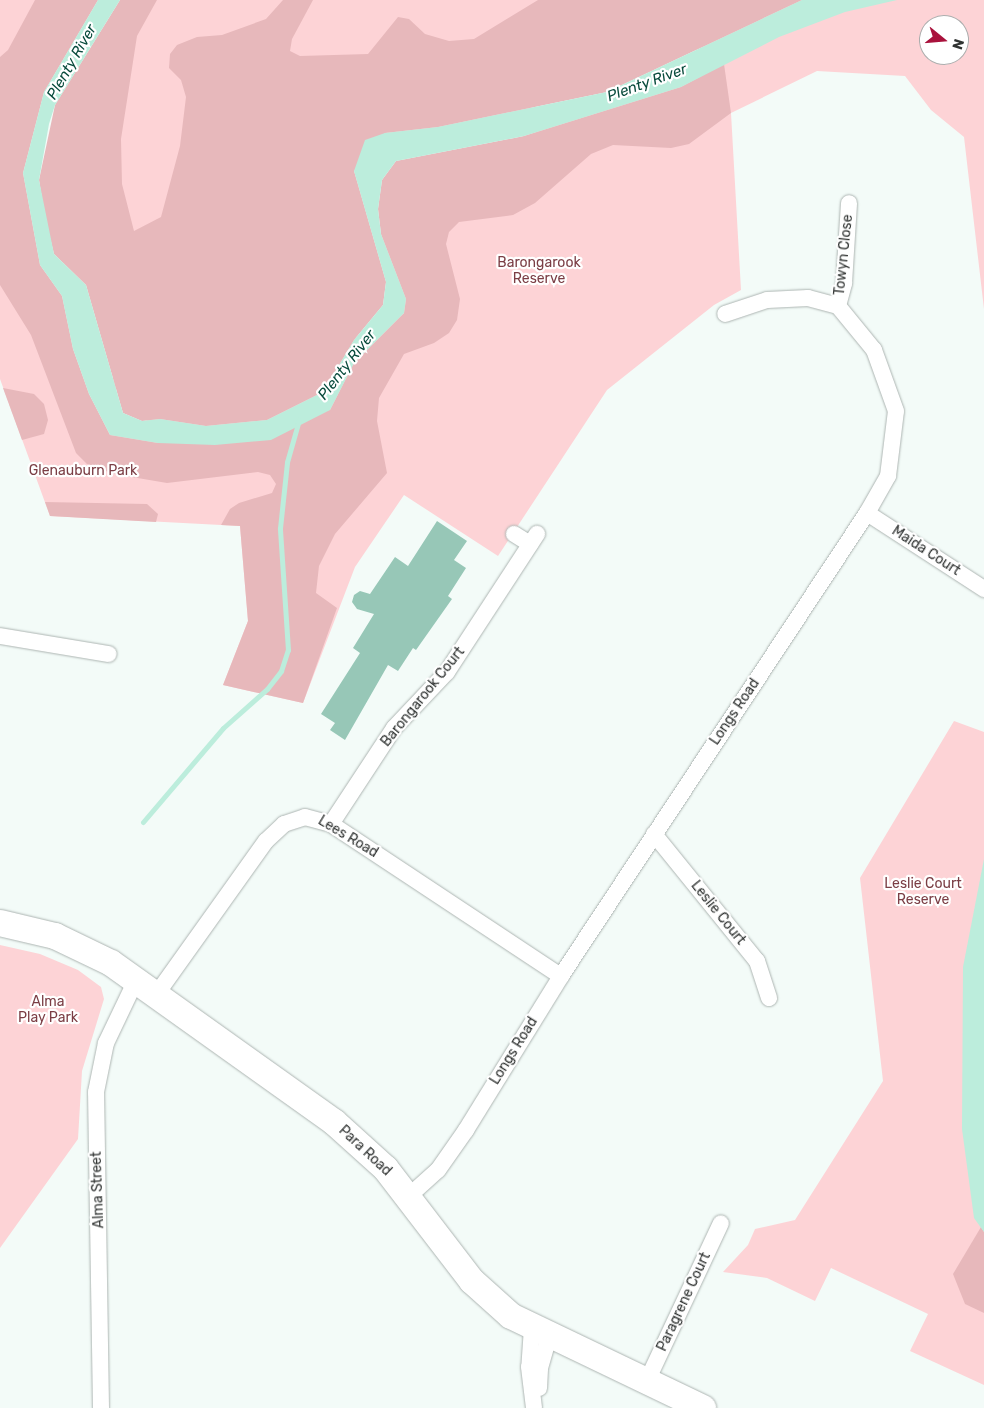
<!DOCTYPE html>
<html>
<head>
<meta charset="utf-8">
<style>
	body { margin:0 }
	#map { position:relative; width:984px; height:1408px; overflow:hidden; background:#f3fbf8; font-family:Rubik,sans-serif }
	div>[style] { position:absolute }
	.green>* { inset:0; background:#fdd3d6 }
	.forest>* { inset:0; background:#e7b8bb }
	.water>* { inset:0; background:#bceddc }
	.stream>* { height:5px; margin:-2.5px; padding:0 2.5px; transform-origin:2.5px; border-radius:2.5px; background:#bceddc }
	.building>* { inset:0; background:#97c7b7 }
	.roads { filter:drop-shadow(0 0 1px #adb5b2) drop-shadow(0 0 1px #adb5b2) }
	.minor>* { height:16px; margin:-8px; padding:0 8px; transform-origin:8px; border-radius:8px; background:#fff }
	.primary>* { height:26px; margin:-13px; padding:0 13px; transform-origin:13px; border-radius:13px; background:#fff }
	span { translate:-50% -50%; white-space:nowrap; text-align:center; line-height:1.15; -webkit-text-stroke:4.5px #fff; paint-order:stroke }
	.street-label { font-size:14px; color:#303332 }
	.park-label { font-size:14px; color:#7b3e45 }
	.water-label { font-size:15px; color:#084b3c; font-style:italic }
	.north { position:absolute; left:919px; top:15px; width:50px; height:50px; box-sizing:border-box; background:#fff; border:1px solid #acadad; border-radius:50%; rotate:107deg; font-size:14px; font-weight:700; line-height:20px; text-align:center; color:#303332 }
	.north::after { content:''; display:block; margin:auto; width:18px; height:22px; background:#a9123c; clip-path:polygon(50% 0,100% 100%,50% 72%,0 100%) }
</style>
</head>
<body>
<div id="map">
	<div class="green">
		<i style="clip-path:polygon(evenodd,0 0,98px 0,44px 92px,23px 173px,40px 265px,62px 296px,73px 349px,89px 394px,110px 435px,391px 324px,404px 313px,381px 234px,524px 136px,595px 111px,720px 41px,354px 171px,386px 282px,113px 389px,120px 0,984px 0,984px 309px,964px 137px,931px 110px,905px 76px,817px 71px,731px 113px,741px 290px,714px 305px,607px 390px,498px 556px,404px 495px,355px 567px,303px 703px,223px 685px,248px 621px,240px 526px,50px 516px,0 379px,0 0,929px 25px,959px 25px,959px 55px,929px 55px,929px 25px)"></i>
		<i style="clip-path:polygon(954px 721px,984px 732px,984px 1385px,910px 1351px,928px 1314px,831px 1268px,815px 1301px,767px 1278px,723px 1272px,748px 1245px,755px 1229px,795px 1220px,883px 1081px,860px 878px)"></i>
		<i style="clip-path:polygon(0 945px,40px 954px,78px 970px,101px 987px,104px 999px,82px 1071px,78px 1139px,0 1248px)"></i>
	</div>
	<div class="forest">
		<i style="clip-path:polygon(35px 0,98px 0,44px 92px,23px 173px,40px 265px,62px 296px,73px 349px,89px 394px,110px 435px,158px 443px,330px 410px,354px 363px,404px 313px,406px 299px,381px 234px,378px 209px,382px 180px,396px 161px,524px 136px,681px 87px,724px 64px,731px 113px,689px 144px,671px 148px,613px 145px,591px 154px,535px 203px,513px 215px,459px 222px,449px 232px,446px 244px,460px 299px,457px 320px,449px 333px,434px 343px,404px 354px,379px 398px,377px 421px,387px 473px,335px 534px,319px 566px,316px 593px,337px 608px,303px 703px,223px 685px,248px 621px,240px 526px,221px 525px,230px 509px,239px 503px,272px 493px,276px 484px,270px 475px,258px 472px,167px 483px,114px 474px,87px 464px,76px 453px,31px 335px,0 285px,0 57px,8px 50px)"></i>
		<i style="clip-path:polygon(120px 0,157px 0,137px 36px,121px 139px,122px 184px,134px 231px,161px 217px,180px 146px,186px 97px,181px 80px,169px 68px,170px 54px,177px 45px,197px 37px,222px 35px,266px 19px,283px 0,313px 0,292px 39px,290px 51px,300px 56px,368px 54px,398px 17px,409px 19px,425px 34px,449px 41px,474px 39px,538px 0,802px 0,607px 92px,438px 127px,385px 133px,354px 171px,386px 282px,383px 305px,354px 340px,323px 392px,267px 420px,206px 426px,160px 419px,142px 421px,123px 413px,86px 285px,54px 254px,45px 217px,39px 180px,55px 105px)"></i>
		<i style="clip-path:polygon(3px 388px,34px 394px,44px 404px,48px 420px,44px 434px,22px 440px)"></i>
		<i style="clip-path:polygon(45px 502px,147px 504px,158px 514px,156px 522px,50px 516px)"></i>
		<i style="clip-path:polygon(981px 1227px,984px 1232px,984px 1313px,965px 1304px,953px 1274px)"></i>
	</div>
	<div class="water">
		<i style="clip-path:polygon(98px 0,120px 0,55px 105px,49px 124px,39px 180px,54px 254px,86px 285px,123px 413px,142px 421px,160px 419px,206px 426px,267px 420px,323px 392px,354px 340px,383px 305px,386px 282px,354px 171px,365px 140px,385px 133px,438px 127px,607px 92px,802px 0,897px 0,845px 12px,779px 37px,681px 87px,524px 136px,396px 161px,382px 180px,378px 209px,381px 234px,406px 299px,404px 313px,354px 363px,330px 410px,271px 440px,215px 445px,158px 443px,110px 435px,89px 394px,73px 349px,62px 296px,40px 265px,23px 173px,44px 92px)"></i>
		<i style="clip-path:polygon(984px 859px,984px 1232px,974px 1218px,962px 1129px,963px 967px)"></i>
	</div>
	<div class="stream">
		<i style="left:143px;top:822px;width:123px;rotate:-49.6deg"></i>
		<i style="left:223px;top:728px;width:59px;rotate:-41.6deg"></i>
		<i style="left:267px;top:689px;width:23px;rotate:-52deg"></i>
		<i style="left:281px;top:671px;width:22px;rotate:-72deg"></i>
		<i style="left:288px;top:650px;width:122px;rotate:-93.8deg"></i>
		<i style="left:280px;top:528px;width:66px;rotate:-83.9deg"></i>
		<i style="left:287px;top:462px;width:44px;rotate:-74.1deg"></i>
	</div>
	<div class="building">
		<i style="clip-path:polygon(437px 521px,467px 541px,454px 560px,466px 568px,448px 596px,452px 599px,416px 650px,413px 648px,398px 671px,388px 665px,345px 740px,330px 730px,335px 723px,321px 714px,360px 653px,353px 648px,374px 614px,357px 609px,352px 602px,354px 595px,360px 591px,370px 594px,395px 557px,408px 566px)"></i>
	</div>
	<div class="roads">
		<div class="minor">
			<i style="left:838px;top:306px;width:24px;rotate:-75deg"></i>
			<i style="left:844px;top:283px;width:80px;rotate:-86.4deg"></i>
			<i style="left:867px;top:513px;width:140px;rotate:33deg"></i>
			<i style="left:514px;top:534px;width:19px;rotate:32deg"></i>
			<i style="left:0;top:636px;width:110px;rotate:9.4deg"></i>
			<i style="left:331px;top:824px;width:115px;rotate:-56.7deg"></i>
			<i style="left:394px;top:728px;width:77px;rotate:-46.6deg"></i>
			<i style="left:447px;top:672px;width:165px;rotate:-56.9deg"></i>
			<i style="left:654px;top:834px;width:164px;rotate:51deg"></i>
			<i style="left:757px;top:961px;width:39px;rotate:72deg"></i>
			<i style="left:156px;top:995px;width:189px;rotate:-54.5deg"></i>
			<i style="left:266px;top:841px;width:25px;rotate:-43deg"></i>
			<i style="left:284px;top:824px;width:22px;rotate:-18deg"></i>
			<i style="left:305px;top:817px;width:27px;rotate:15deg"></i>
			<i style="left:331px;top:824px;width:276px;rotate:33.5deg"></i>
			<i style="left:409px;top:1196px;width:39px;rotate:-42deg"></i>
			<i style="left:438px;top:1170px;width:49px;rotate:-55deg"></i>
			<i style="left:466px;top:1130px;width:181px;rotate:-58.3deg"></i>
			<i style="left:561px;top:976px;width:555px;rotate:-56.54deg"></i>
			<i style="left:867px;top:513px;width:43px;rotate:-60.4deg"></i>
			<i style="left:888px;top:476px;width:65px;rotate:-83deg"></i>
			<i style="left:896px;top:411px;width:65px;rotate:-109.8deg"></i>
			<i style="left:874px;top:350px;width:57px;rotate:-129.3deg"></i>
			<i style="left:838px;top:306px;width:31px;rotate:-165deg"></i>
			<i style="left:808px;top:298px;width:41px;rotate:177.2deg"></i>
			<i style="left:767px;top:300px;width:44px;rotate:161.6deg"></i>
			<i style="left:532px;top:1328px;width:39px;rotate:94deg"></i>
			<i style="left:529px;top:1367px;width:41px;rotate:83deg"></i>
			<i style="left:647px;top:1381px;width:174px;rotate:-64.9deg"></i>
			<i style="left:539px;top:1388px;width:20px;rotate:-87deg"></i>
			<i style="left:540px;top:1368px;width:32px;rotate:-74deg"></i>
			<i style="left:101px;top:1408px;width:316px;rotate:-90.9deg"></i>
			<i style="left:96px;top:1092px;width:50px;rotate:-78.5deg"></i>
			<i style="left:106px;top:1043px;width:70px;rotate:-64.5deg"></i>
		</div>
		<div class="primary">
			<i style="left:0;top:923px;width:57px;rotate:13.3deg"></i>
			<i style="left:55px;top:936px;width:62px;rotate:25.7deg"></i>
			<i style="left:111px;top:963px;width:274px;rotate:35.5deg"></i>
			<i style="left:334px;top:1122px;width:70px;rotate:42.1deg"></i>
			<i style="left:386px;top:1169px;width:141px;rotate:52.5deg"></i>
			<i style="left:472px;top:1281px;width:52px;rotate:41.9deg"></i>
			<i style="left:511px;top:1316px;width:213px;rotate:25.6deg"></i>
		</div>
	</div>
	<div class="street-label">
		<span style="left:844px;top:255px;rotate:-84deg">Towyn Close</span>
		<span style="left:926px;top:551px;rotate:33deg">Maida Court</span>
		<span style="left:423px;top:697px;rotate:-51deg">Barongarook Court</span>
		<span style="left:735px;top:712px;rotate:-56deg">Longs Road</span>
		<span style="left:348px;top:837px;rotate:31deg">Lees Road</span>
		<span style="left:718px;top:913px;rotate:51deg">Leslie Court</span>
		<span style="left:514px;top:1051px;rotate:-58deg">Longs Road</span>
		<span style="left:365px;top:1151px;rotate:43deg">Para Road</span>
		<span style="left:98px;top:1190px;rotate:-92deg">Alma Street</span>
		<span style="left:684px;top:1302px;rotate:-65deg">Paragrene Court</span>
	</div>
	<div class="park-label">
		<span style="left:539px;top:271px">Barongarook<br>Reserve</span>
		<span style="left:83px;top:471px">Glenauburn Park</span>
		<span style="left:923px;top:892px">Leslie Court<br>Reserve</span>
		<span style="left:48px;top:1010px">Alma<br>Play Park</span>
	</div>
	<div class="water-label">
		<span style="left:72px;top:62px;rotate:-60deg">Plenty River</span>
		<span style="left:647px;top:83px;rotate:-20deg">Plenty River</span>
		<span style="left:347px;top:365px;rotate:-52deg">Plenty River</span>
	</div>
	<div class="north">N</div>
</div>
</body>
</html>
